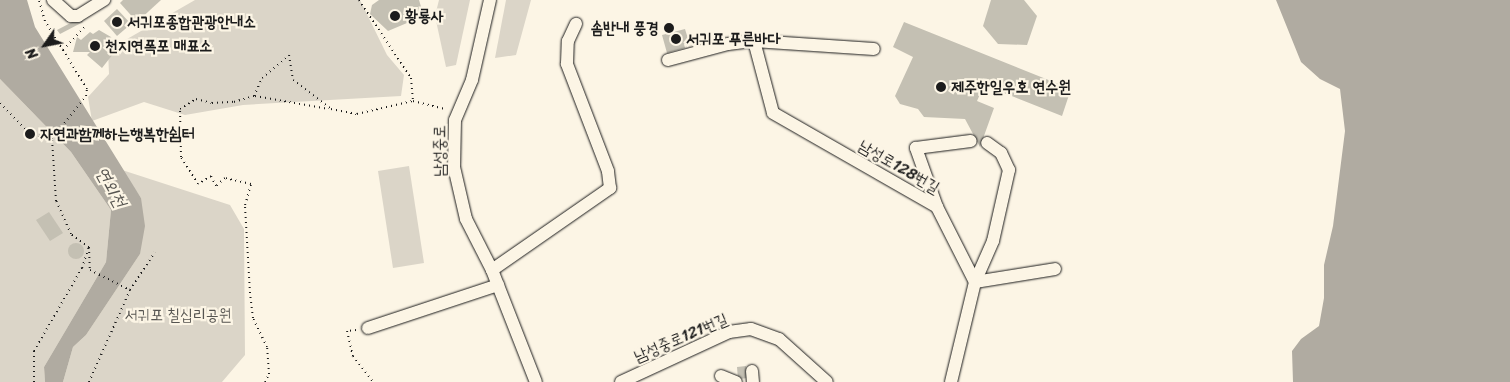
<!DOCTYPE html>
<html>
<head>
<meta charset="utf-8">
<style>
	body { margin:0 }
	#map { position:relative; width:1510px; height:382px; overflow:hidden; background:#fcf5e5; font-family:Sriracha,"Poor Story",sans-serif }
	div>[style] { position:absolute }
	.green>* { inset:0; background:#dbd5c8 }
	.water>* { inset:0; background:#b0aba1 }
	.building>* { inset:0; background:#c4c0b3 }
	.round { border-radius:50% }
	.path>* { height:2px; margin-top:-1px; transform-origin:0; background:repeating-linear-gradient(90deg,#1c1c1c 0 1px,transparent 0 5px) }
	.roads { filter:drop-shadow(0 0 1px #1c1c1c) drop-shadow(0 0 1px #1c1c1c) }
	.minor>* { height:12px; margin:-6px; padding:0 6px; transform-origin:6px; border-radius:6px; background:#fcf5e5 }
	.dots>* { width:14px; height:14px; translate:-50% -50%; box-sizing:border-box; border:2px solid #fcf5e5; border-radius:50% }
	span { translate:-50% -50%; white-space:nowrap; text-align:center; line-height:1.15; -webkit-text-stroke:4.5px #fcf5e5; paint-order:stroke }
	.poi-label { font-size:16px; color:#1c1c1c; font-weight:700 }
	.left { translate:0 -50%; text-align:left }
	.right { translate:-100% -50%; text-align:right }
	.street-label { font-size:16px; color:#1c1c1c }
	.park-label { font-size:16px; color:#555450 }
	.water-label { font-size:18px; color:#575551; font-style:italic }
	.north { position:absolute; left:20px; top:20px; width:50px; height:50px; -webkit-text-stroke:4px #fcf5e5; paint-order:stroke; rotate:237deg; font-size:14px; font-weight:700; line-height:20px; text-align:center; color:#1c1c1c }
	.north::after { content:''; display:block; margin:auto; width:18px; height:22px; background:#1c1c1c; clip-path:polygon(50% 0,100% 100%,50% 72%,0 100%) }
</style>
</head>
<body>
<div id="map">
	<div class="green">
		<i style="clip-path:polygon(195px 0,360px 0,387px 55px,404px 75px,401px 96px,243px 105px,185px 115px,144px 102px,92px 121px,88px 97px,109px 74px,108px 50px)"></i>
		<i style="clip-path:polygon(439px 0,470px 0,456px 65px,446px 67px,435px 16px)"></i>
		<i style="clip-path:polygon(506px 0,531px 0,516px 55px,495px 58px)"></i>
		<i style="clip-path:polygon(0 79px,71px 152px,111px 210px,106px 262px,44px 367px,45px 382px,0 382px)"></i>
		<i style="clip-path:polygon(409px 166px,424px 263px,393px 268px,378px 171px)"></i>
		<i style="clip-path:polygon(122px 170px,230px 205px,244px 229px,245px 355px,222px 382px,63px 382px,73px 347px,86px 335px,140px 254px,141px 198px)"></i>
	</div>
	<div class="water">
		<i style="clip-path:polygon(0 0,27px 0,35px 27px,141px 198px,145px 226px,140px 254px,86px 335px,73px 347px,63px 382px,45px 382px,44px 367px,106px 262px,111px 210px,71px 152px,0 79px)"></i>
		<i style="clip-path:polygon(1276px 0,1510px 0,1510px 382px,1293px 382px,1292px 351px,1301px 339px,1319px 326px,1324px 298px,1324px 265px,1333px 226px,1345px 131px,1340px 89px,1320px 79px,1301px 62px)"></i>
	</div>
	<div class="building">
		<i style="clip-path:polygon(123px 0,161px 0,137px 22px,120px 3px)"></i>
		<i style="clip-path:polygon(379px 0,419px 0,422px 10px,407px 23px,388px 31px,370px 14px,372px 5px)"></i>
		<i style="clip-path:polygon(991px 0,1024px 0,1037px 16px,1027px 45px,998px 44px,983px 26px)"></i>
		<i style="clip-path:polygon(117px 9px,131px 24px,117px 36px,104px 21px)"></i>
		<i style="clip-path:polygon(80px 18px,83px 22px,60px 34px,57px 30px)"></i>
		<i style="clip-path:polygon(904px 22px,1071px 89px,1062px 116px,984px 85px,977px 101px,994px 108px,980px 147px,965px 119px,924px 117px,918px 109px,900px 104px,895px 96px,913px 57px,893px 47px)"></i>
		<i style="clip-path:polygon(685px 29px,689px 42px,684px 44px,685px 48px,667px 53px,662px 35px)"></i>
		<i style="clip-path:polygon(99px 30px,111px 37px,117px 49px,102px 68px,87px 55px,90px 52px,73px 52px,77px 37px,81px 40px,90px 32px,93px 34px)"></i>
		<i style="clip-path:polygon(49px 212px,63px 233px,50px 241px,36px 220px)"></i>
		<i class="round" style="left:68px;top:243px;width:16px;height:16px"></i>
		<i style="clip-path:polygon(746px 366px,748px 378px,738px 379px,737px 367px)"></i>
	</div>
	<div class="path">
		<i style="left:359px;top:0;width:94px;rotate:56.3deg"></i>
		<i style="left:411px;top:78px;width:23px;rotate:85deg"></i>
		<i style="left:63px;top:50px;width:33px;rotate:-47deg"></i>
		<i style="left:255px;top:96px;width:75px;rotate:10deg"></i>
		<i style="left:0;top:103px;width:42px;rotate:46deg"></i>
		<i style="left:29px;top:133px;width:24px;rotate:15deg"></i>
		<i style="left:89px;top:247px;width:23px;rotate:88deg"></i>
		<i style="left:90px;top:270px;width:45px;rotate:26.6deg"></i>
		<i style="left:130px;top:290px;width:101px;rotate:114deg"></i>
		<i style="left:130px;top:290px;width:45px;rotate:-56.7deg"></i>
		<i style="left:356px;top:330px;width:9px;rotate:174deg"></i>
		<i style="left:347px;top:331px;width:26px;rotate:77deg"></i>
		<i style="left:353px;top:356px;width:33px;rotate:52deg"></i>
		<i style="left:34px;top:382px;width:31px;rotate:-90deg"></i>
		<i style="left:34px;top:351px;width:96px;rotate:-60deg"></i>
		<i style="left:82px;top:268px;width:22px;rotate:-72deg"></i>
		<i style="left:89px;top:247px;width:22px;rotate:-144deg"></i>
		<i style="left:71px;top:234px;width:36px;rotate:-114deg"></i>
		<i style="left:56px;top:201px;width:62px;rotate:-93.7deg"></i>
		<i style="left:52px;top:139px;width:55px;rotate:-51.7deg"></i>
		<i style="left:86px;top:96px;width:7px;rotate:-82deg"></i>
		<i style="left:87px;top:89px;width:80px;rotate:-121.7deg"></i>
		<i style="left:45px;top:21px;width:22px;rotate:-106deg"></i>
		<i style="left:265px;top:382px;width:9px;rotate:-63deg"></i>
		<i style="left:269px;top:374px;width:27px;rotate:-94deg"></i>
		<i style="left:267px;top:347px;width:32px;rotate:-116deg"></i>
		<i style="left:253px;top:318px;width:25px;rotate:-97deg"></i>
		<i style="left:250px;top:293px;width:88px;rotate:-93.3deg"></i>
		<i style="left:245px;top:205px;width:22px;rotate:-74deg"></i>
		<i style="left:251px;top:184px;width:27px;rotate:-167deg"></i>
		<i style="left:225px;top:178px;width:12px;rotate:138deg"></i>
		<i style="left:216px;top:186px;width:11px;rotate:-117deg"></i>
		<i style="left:211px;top:176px;width:15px;rotate:148deg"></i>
		<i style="left:198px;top:184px;width:32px;rotate:-122deg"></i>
		<i style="left:181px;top:157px;width:48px;rotate:-91.2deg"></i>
		<i style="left:180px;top:109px;width:19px;rotate:-32deg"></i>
		<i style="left:196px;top:99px;width:16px;rotate:14deg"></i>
		<i style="left:212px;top:103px;width:22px;rotate:-3deg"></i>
		<i style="left:234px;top:102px;width:21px;rotate:-17deg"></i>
		<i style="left:254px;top:96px;width:20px;rotate:-66deg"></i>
		<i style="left:262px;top:78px;width:35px;rotate:-40deg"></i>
		<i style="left:289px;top:55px;width:25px;rotate:81deg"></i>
		<i style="left:293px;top:80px;width:48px;rotate:37.3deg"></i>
		<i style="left:331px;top:109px;width:26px;rotate:11deg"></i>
		<i style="left:357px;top:114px;width:57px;rotate:-13.1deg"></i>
		<i style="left:413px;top:101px;width:34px;rotate:14deg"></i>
	</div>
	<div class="roads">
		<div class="minor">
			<i style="left:53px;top:0;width:24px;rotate:42deg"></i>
			<i style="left:71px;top:16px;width:7px"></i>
			<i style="left:78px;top:16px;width:31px;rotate:-32deg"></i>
			<i style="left:490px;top:0;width:82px;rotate:102.7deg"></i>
			<i style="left:472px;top:80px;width:43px;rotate:113deg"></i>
			<i style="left:455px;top:120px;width:47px;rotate:91.2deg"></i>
			<i style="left:454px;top:167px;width:53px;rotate:77deg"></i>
			<i style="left:466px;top:219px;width:57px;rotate:63deg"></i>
			<i style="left:492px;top:270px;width:120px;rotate:68.6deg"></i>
			<i style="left:754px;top:41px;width:120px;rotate:3.8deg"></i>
			<i style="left:668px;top:60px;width:62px;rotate:-14.9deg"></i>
			<i style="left:728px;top:44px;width:26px;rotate:-7deg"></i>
			<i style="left:754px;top:41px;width:74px;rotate:75.2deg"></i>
			<i style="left:773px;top:113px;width:189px;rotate:29.8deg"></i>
			<i style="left:937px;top:207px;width:84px;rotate:63.1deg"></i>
			<i style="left:937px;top:207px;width:63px;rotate:-109.6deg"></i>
			<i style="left:916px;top:148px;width:55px;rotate:-7.3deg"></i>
			<i style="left:492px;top:270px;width:144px;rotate:-34.8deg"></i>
			<i style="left:610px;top:188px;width:17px;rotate:-97deg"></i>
			<i style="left:608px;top:171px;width:115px;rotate:-111deg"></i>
			<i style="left:567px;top:64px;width:23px;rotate:-88deg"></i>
			<i style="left:568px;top:41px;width:19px;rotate:-65deg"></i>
			<i style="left:975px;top:282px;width:81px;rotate:-9.2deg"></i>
			<i style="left:368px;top:328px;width:137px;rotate:-18.3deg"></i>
			<i style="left:752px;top:371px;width:11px;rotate:85deg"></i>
			<i style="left:721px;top:376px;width:16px;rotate:22deg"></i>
			<i style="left:621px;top:382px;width:119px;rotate:-24.8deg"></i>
			<i style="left:729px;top:332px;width:22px;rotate:-8deg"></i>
			<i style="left:751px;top:329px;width:30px;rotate:20deg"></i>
			<i style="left:779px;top:339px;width:64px;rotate:41.9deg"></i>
			<i style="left:951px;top:382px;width:103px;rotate:-76.5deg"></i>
			<i style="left:975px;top:282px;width:45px;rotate:-66.3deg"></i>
			<i style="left:993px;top:241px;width:73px;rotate:-77.3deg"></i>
			<i style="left:1009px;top:170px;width:19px;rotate:-115deg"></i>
			<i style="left:1001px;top:153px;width:17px;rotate:-144deg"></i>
		</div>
	</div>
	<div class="dots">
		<i style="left:395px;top:16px;background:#1c1c1c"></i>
		<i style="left:117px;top:22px;background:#1c1c1c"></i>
		<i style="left:669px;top:28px;background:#1c1c1c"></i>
		<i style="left:676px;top:39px;background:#1c1c1c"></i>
		<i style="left:95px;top:46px;background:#1c1c1c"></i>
		<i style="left:941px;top:87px;background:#1c1c1c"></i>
		<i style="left:30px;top:134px;background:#1c1c1c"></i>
	</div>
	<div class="poi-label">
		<span class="left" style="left:405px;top:16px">황룡사</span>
		<span class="left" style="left:127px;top:22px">서귀포종합관광안내소</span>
		<span class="right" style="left:659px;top:28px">솜반내 풍경</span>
		<span class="left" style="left:686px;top:39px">서귀포 푸른바다</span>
		<span class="left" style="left:105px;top:46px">천지연폭포 매표소</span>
		<span class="left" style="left:951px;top:87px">제주한일우호 연수원</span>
		<span class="left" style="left:40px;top:134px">자연과함께하는행복한쉼터</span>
	</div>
	<div class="street-label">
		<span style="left:440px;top:151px;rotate:-90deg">남성중로</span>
		<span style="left:899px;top:167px;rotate:30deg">남성로128번길</span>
		<span style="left:681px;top:338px;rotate:-23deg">남성중로121번길</span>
	</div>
	<div class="park-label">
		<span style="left:178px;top:315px">서귀포 칠십리공원</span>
	</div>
	<div class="water-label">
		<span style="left:111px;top:187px;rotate:61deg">연외천</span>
	</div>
	<div class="north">N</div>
</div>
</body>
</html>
